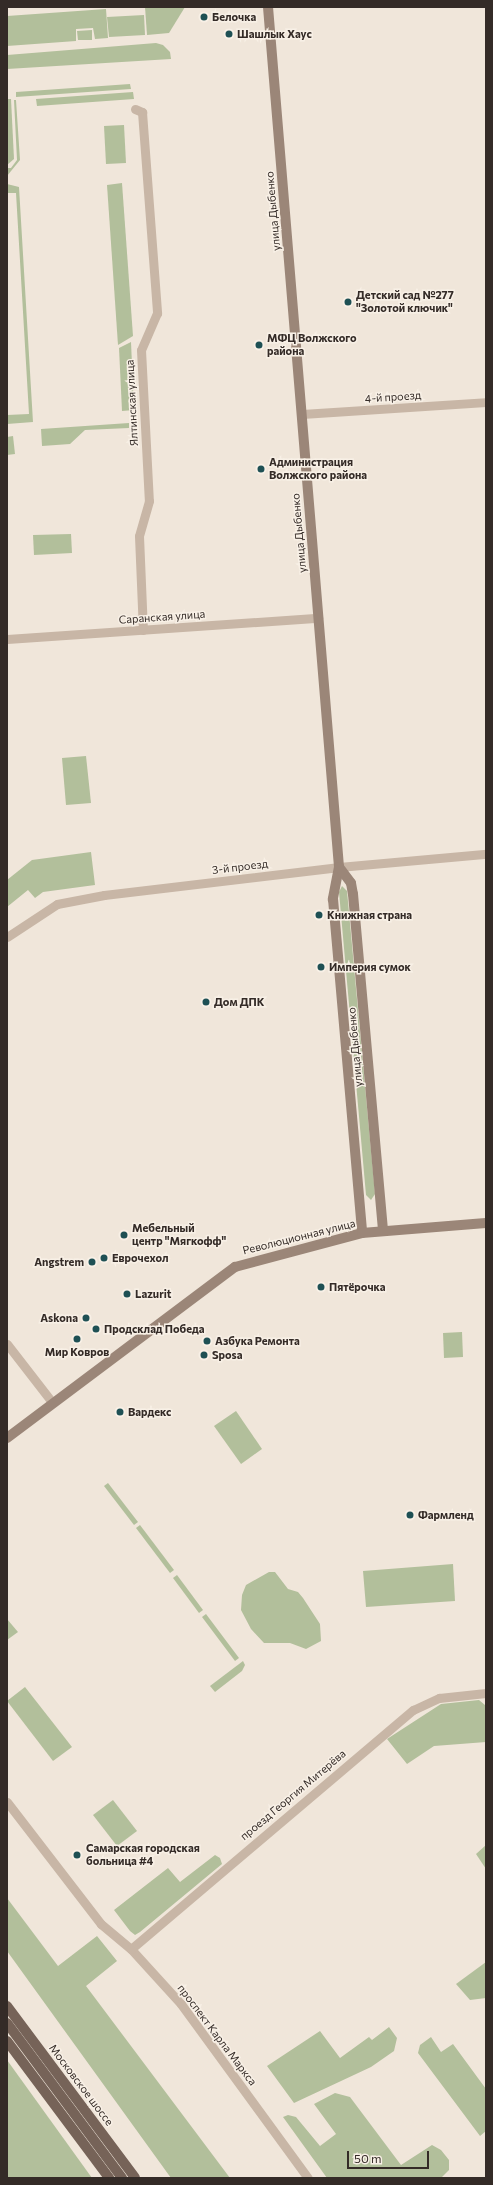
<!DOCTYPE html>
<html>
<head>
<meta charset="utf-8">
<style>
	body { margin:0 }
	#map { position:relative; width:493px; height:2185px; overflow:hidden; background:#f0e6da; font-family:Commissioner,sans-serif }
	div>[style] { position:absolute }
	.green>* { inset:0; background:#b2bf9b }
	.street>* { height:9px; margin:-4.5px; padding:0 4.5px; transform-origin:4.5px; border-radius:4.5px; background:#c8b6a6 }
	.secondary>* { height:10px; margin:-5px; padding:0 5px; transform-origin:5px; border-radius:5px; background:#9b8678 }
	.primary>* { height:10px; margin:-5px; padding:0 5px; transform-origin:5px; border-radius:5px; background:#766358 }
	.dots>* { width:11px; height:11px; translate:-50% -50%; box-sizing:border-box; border:2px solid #f8f0e6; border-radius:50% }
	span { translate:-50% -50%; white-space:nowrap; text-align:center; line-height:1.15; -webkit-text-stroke:3px #f8f0e6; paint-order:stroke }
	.poi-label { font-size:11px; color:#342b27; font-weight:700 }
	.left { translate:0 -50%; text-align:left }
	.right { translate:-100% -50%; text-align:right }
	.street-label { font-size:11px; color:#342b27 }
	.frame { position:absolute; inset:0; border:8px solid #342b27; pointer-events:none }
	.scale { position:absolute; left:347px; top:2151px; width:82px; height:18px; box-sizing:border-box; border:2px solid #342b27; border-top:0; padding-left:5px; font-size:12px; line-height:14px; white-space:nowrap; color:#342b27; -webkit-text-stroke:3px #f8f0e6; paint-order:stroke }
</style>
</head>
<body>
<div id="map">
	<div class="green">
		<i style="clip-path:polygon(145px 7px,185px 7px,169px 33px,147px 35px)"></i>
		<i style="clip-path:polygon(106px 9px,108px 38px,95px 39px,93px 28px,76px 29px,76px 41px,7px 46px,7px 16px)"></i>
		<i style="clip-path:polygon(144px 15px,145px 35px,109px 37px,107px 17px)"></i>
		<i style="clip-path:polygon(92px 30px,92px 40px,78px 40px,77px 31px)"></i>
		<i style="clip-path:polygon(156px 43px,163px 45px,170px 52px,171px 59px,7px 69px,7px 55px)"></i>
		<i style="clip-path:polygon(130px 84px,131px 89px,16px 97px,16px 92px)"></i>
		<i style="clip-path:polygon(133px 92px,134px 99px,37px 106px,36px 99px)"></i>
		<i style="clip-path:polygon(7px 99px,11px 99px,14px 159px,7px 165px)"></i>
		<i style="clip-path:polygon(14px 100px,16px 100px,20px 160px,7px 176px,7px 168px,11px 168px,17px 160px)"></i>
		<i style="clip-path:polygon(124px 125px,126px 163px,106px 164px,104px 126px)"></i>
		<i style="clip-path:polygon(122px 183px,133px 336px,118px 345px,107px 185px)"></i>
		<i style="clip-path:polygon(7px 184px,19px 187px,33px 422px,7px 424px,7px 415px,29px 414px,16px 193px,7px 193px)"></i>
		<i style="clip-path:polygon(131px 342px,134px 410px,122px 411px,119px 348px)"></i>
		<i style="clip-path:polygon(129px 423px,129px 428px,85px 430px,70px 444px,42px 446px,41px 429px)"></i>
		<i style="clip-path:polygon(13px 436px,15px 454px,7px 455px,7px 437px)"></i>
		<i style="clip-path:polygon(71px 534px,72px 553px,34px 555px,33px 535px)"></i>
		<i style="clip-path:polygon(86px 756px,91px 803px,66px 805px,62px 758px)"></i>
		<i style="clip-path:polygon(91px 852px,95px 885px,43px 892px,35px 898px,28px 890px,7px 907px,7px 880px,32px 860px)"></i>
		<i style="clip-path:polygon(342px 886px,347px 891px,375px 1194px,371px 1200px,366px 1195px,339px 892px)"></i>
		<i style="clip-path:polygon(462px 1332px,463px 1357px,444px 1358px,443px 1333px)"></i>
		<i style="clip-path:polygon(236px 1411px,262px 1449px,241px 1464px,214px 1426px)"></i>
		<i style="clip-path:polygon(108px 1483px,138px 1522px,134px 1525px,104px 1486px)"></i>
		<i style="clip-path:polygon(140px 1525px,174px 1570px,170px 1573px,136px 1528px)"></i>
		<i style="clip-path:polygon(453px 1564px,455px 1601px,366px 1607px,363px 1571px)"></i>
		<i style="clip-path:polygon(269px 1572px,275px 1572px,288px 1589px,298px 1592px,303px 1598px,320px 1624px,321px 1641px,306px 1649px,290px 1643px,264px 1643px,251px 1629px,241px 1610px,242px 1595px,246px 1585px)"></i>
		<i style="clip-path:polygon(177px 1575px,203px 1610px,199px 1613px,173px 1578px)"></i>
		<i style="clip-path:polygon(206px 1614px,239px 1658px,235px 1661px,202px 1617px)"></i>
		<i style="clip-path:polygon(7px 1619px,18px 1632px,7px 1640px)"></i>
		<i style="clip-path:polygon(243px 1661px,245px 1665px,242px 1671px,215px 1692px,210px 1686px)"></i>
		<i style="clip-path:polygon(25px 1687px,72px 1747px,53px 1761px,7px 1701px)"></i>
		<i style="clip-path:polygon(479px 1700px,485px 1705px,486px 1742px,434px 1746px,407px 1764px,387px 1739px,441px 1704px)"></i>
		<i style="clip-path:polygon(113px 1800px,137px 1831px,117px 1846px,93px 1815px)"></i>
		<i style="clip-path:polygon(486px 1845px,486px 1869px,476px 1854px)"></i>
		<i style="clip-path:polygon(215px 1855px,220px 1858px,222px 1864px,140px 1932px,135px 1935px,130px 1931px,114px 1910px,168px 1868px,180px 1882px)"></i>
		<i style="clip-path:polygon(7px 1898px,58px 1966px,97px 1936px,117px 1961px,86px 1986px,230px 2178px,171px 2178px,7px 1951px)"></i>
		<i style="clip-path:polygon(486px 1962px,486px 1998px,470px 2000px,456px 1984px)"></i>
		<i style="clip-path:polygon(389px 2027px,397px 2038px,394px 2051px,371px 2067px,294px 2103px,267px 2066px,320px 2031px,340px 2058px,369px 2037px,372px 2040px)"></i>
		<i style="clip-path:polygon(431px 2037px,441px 2052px,453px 2044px,486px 2089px,486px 2131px,480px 2136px,418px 2053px,420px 2045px)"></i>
		<i style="clip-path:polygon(7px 2060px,92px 2178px,7px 2178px)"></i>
		<i style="clip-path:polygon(335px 2093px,350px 2097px,401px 2165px,432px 2145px,441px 2150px,449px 2160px,449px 2170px,441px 2178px,327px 2178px,283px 2117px,288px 2115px,296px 2117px,320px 2146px,336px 2134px,314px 2104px)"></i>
	</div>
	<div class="street">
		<i style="left:135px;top:109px;width:8px;rotate:23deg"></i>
		<i style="left:142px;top:112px;width:202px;rotate:85.7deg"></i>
		<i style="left:157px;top:313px;width:40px;rotate:113.4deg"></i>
		<i style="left:141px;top:350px;width:151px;rotate:87deg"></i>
		<i style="left:149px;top:501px;width:36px;rotate:106deg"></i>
		<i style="left:139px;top:536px;width:94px;rotate:87.6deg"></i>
		<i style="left:302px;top:414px;width:184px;rotate:-3.7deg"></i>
		<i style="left:7px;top:639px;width:312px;rotate:-3.9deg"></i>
		<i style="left:7px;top:937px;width:60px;rotate:-33.4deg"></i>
		<i style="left:57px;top:904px;width:48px;rotate:-10.8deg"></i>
		<i style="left:104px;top:895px;width:237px;rotate:-6.8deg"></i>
		<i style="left:339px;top:867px;width:148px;rotate:-5.1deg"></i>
		<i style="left:7px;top:1344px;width:73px;rotate:52.2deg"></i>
		<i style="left:7px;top:1802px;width:154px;rotate:52.4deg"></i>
		<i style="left:101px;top:1924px;width:39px;rotate:40deg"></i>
		<i style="left:131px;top:1949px;width:74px;rotate:47.7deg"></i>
		<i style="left:181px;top:2004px;width:215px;rotate:53.9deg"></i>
		<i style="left:131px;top:1949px;width:370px;rotate:-40.3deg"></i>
		<i style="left:413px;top:1710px;width:29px;rotate:-25deg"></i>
		<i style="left:439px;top:1698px;width:47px;rotate:-6.1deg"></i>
	</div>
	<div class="secondary">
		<i style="left:268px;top:7px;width:863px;rotate:85.28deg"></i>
		<i style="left:339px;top:867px;width:33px;rotate:101deg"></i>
		<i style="left:333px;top:899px;width:335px;rotate:85deg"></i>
		<i style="left:339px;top:867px;width:20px;rotate:53deg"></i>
		<i style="left:351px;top:883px;width:11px;rotate:80deg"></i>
		<i style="left:353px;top:894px;width:337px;rotate:84.9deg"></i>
		<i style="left:7px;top:1438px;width:285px;rotate:-36.9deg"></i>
		<i style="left:235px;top:1267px;width:131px;rotate:-15deg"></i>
		<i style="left:362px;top:1233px;width:124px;rotate:-4.6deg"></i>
	</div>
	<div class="primary">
		<i style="left:7px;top:2006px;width:214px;rotate:53.3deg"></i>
		<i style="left:7px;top:2023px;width:193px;rotate:53.4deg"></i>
		<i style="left:7px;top:2041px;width:171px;rotate:53.3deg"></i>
	</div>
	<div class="dots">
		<i style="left:204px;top:17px;background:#1e5054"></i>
		<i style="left:229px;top:34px;background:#1e5054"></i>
		<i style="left:348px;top:302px;background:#1e5054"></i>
		<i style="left:259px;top:345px;background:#1e5054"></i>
		<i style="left:261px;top:469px;background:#1e5054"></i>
		<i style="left:319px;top:915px;background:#1e5054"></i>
		<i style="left:321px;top:967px;background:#1e5054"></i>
		<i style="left:206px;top:1002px;background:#1e5054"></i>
		<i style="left:124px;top:1235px;background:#1e5054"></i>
		<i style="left:104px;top:1258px;background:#1e5054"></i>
		<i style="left:92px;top:1262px;background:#1e5054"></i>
		<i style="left:321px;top:1287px;background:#1e5054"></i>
		<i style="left:127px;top:1294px;background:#1e5054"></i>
		<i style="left:86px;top:1318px;background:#1e5054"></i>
		<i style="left:96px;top:1329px;background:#1e5054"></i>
		<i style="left:77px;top:1339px;background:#1e5054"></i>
		<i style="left:207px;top:1341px;background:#1e5054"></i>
		<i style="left:204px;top:1355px;background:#1e5054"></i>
		<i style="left:120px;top:1412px;background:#1e5054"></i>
		<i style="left:410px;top:1515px;background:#1e5054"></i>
		<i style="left:77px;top:1855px;background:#1e5054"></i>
	</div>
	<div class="poi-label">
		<span class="left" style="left:212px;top:17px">Белочка</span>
		<span class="left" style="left:237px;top:34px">Шашлык Хаус</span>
		<span class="left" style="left:356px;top:302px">Детский сад №277<br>"Золотой ключик"</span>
		<span class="left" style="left:267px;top:345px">МФЦ Волжского<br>района</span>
		<span class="left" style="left:269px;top:469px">Администрация<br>Волжского района</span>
		<span class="left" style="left:327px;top:915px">Книжная страна</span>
		<span class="left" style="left:329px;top:967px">Империя сумок</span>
		<span class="left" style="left:214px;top:1002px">Дом ДПК</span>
		<span class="left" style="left:132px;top:1235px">Мебельный<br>центр "Мягкофф"</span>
		<span class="left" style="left:112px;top:1258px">Еврочехол</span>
		<span class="right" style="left:84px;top:1262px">Angstrem</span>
		<span class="left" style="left:329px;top:1287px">Пятёрочка</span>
		<span class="left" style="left:135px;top:1294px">Lazurit</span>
		<span class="right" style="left:78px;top:1318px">Askona</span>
		<span class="left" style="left:104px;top:1329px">Продсклад Победа</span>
		<span class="left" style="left:215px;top:1341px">Азбука Ремонта</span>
		<span style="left:77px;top:1352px">Мир Ковров</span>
		<span class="left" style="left:212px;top:1355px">Sposa</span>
		<span class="left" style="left:128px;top:1412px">Вардекс</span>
		<span class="left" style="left:418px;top:1515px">Фармленд</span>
		<span class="left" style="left:86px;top:1855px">Самарская городская<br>больница #4</span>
	</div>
	<div class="street-label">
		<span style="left:273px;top:211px;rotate:-95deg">улица Дыбенко</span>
		<span style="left:393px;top:397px;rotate:-4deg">4-й проезд</span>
		<span style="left:132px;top:403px;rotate:-93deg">Ялтинская улица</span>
		<span style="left:299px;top:533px;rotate:-95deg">улица Дыбенко</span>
		<span style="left:162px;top:617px;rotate:-4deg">Саранская улица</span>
		<span style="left:240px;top:867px;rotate:-7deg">3-й проезд</span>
		<span style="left:355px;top:1047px;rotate:-95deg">улица Дыбенко</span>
		<span style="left:299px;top:1237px;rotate:-14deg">Революционная улица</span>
		<span style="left:293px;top:1795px;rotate:-40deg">проезд Георгия Митерёва</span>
		<span style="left:217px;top:2035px;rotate:53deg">проспект Карла Маркса</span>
		<span style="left:81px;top:2085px;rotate:53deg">Московское шоссе</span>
	</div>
	<div class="frame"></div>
	<div class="scale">50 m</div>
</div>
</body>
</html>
